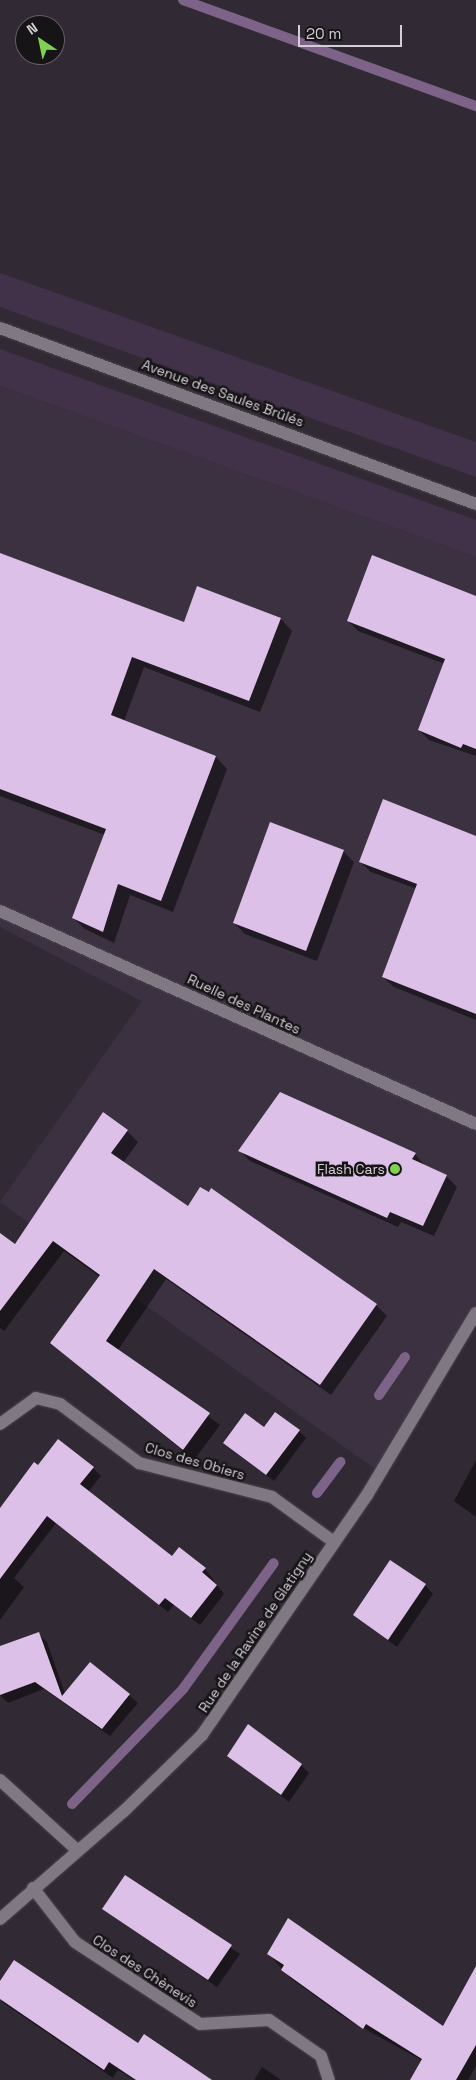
<!DOCTYPE html>
<html>
<head>
<meta charset="utf-8">
<style>
	body { margin:0 }
	#map { position:relative; width:476px; height:2080px; overflow:hidden; background:#312a34; font-family:"Space Grotesk",sans-serif }
	div>[style] { position:absolute }
	.built>* { inset:0; background:#3c3140 }
	.green>* { inset:0; background:#413149 }
	.shadow>* { inset:0; background:#0007 }
	.stream>* { height:10px; margin:-5px; padding:0 5px; transform-origin:5px; border-radius:5px; background:#7d6388 }
	.building>* { inset:0; background:#dcc0e8 }
	.roads { filter:drop-shadow(0 0 1px #4d484f) drop-shadow(0 0 1px #4d484f) }
	.minor>* { height:12px; margin:-6px; padding:0 6px; transform-origin:6px; border-radius:6px; background:#807883 }
	.tertiary>* { height:12px; margin:-6px; padding:0 6px; transform-origin:6px; border-radius:6px; background:#807883 }
	.secondary>* { height:12px; margin:-6px; padding:0 6px; transform-origin:6px; border-radius:6px; background:#807883 }
	.dots>* { width:14px; height:14px; translate:-50% -50%; box-sizing:border-box; border:2px solid #171418; border-radius:50% }
	span { translate:-50% -50%; white-space:nowrap; text-align:center; line-height:1.15; -webkit-text-stroke:5px #171418; paint-order:stroke }
	.street-label { font-size:14px; color:#d4cfd5 }
	.poi-label { font-size:14px; color:#d4cfd5 }
	.right { translate:-100% -50%; text-align:right }
	.north { position:absolute; left:15px; top:15px; width:50px; height:50px; box-sizing:border-box; background:#171418; border:1px solid #635f64; border-radius:50%; rotate:326deg; font-size:14px; font-weight:700; line-height:20px; text-align:center; color:#d4cfd5 }
	.north::after { content:''; display:block; margin:auto; width:18px; height:22px; background:#80d051; clip-path:polygon(50% 0,100% 100%,50% 72%,0 100%) }
	.scale { position:absolute; left:298px; top:25px; width:104px; height:22px; box-sizing:border-box; border:2px solid #d4cfd5; border-top:0; padding-left:6px; font-size:15px; line-height:18px; white-space:nowrap; color:#d4cfd5; -webkit-text-stroke:4px #171418; paint-order:stroke }
</style>
</head>
<body>
<div id="map">
	<div class="built">
		<i style="clip-path:polygon(0 386px,476px 557px,476px 1313px,381px 1473px,0 1202px,142px 1001px,0 927px)"></i>
	</div>
	<div class="green">
		<i style="clip-path:polygon(0 273px,476px 442px,476px 477px,0 307px)"></i>
		<i style="clip-path:polygon(0 349px,476px 520px,476px 557px,0 386px)"></i>
	</div>
	<div class="shadow">
		<i style="clip-path:polygon(0 554px,185px 623px,198px 588px,281px 619px,292px 631px,260px 712px,144px 667px,124px 721px,216px 757px,227px 769px,173px 912px,130px 895px,114px 943px,85px 929px,73px 918px,105px 835px,0 796px)"></i>
		<i style="clip-path:polygon(476px 598px,476px 756px,429px 740px,419px 730px,445px 664px,358px 631px,348px 621px)"></i>
		<i style="clip-path:polygon(271px 824px,343px 851px,354px 862px,317px 961px,245px 934px,234px 923px)"></i>
		<i style="clip-path:polygon(476px 838px,476px 1020px,394px 987px,383px 977px,417px 889px,371px 872px,360px 862px)"></i>
		<i style="clip-path:polygon(281px 1093px,415px 1154px,425px 1166px,446px 1176px,457px 1187px,434px 1236px,401px 1222px,398px 1227px,250px 1161px,240px 1151px)"></i>
		<i style="clip-path:polygon(127px 1131px,138px 1142px,123px 1163px,188px 1208px,376px 1305px,387px 1316px,331px 1395px,166px 1279px,118px 1350px,220px 1425px,194px 1460px,51px 1343px,100px 1277px,64px 1251px,4px 1331px,0 1328px,0 1249px,16px 1246px)"></i>
		<i style="clip-path:polygon(264px 1429px,299px 1431px,306px 1438px,274px 1481px,232px 1450px)"></i>
		<i style="clip-path:polygon(476px 1460px,476px 1517px,454px 1501px)"></i>
		<i style="clip-path:polygon(38px 1467px,93px 1468px,101px 1476px,88px 1492px,172px 1558px,205px 1569px,224px 1594px,200px 1625px,174px 1605px,168px 1612px,56px 1523px,14px 1578px,24px 1587px,0 1620px,0 1510px)"></i>
		<i style="clip-path:polygon(425px 1585px,433px 1594px,397px 1647px,354px 1615px)"></i>
		<i style="clip-path:polygon(38px 1634px,47px 1642px,65px 1694px,91px 1663px,138px 1703px,110px 1736px,44px 1689px,8px 1703px,0 1695px,0 1648px)"></i>
		<i style="clip-path:polygon(228px 1755px,301px 1765px,309px 1773px,289px 1802px)"></i>
		<i style="clip-path:polygon(125px 1877px,240px 1954px,217px 1987px,103px 1909px)"></i>
		<i style="clip-path:polygon(269px 1954px,443px 2028px,476px 1969px,476px 2066px,468px 2080px,411px 2080px,423px 2061px,347px 2019px,290px 1978px)"></i>
		<i style="clip-path:polygon(0 1984px,138px 2045px,210px 2080px,134px 2080px,118px 2070px,113px 2078px,2px 2002px)"></i>
		<i style="clip-path:polygon(262px 2067px,281px 2080px,254px 2080px)"></i>
	</div>
	<div class="stream">
		<i style="left:183px;top:0;width:312px;rotate:19.9deg"></i>
		<i style="left:379px;top:1395px;width:46px;rotate:-55.6deg"></i>
		<i style="left:317px;top:1493px;width:39px;rotate:-53deg"></i>
		<i style="left:72px;top:1804px;width:160px;rotate:-46deg"></i>
		<i style="left:183px;top:1689px;width:155px;rotate:-54.2deg"></i>
	</div>
	<div class="building">
		<i style="clip-path:polygon(0 553px,184px 622px,197px 586px,281px 618px,249px 701px,132px 657px,111px 715px,216px 756px,161px 901px,118px 884px,103px 932px,72px 918px,106px 829px,0 789px)"></i>
		<i style="clip-path:polygon(372px 555px,476px 596px,476px 749px,463px 744px,461px 748px,418px 730px,445px 659px,347px 621px)"></i>
		<i style="clip-path:polygon(383px 799px,476px 836px,476px 1014px,382px 977px,417px 884px,359px 862px)"></i>
		<i style="clip-path:polygon(270px 822px,344px 850px,306px 951px,233px 923px)"></i>
		<i style="clip-path:polygon(280px 1092px,416px 1153px,412px 1159px,447px 1175px,423px 1226px,390px 1212px,387px 1218px,238px 1151px)"></i>
		<i style="clip-path:polygon(103px 1112px,128px 1130px,111px 1153px,188px 1206px,200px 1187px,209px 1192px,211px 1188px,377px 1304px,320px 1385px,154px 1269px,106px 1341px,210px 1413px,183px 1450px,50px 1343px,100px 1275px,53px 1241px,0 1311px,0 1233px,15px 1244px)"></i>
		<i style="clip-path:polygon(275px 1412px,300px 1430px,266px 1475px,223px 1443px,245px 1413px,264px 1427px)"></i>
		<i style="clip-path:polygon(58px 1439px,94px 1467px,80px 1484px,172px 1556px,179px 1547px,206px 1568px,202px 1572px,217px 1585px,191px 1618px,165px 1598px,159px 1605px,47px 1516px,0 1579px,0 1508px,34px 1462px,38px 1465px)"></i>
		<i style="clip-path:polygon(390px 1560px,426px 1584px,388px 1640px,353px 1615px)"></i>
		<i style="clip-path:polygon(39px 1632px,62px 1696px,90px 1662px,130px 1694px,102px 1729px,35px 1682px,0 1695px,0 1646px)"></i>
		<i style="clip-path:polygon(248px 1724px,302px 1764px,281px 1795px,227px 1756px)"></i>
		<i style="clip-path:polygon(125px 1875px,232px 1945px,208px 1980px,102px 1909px)"></i>
		<i style="clip-path:polygon(288px 1918px,443px 2026px,476px 1966px,476px 2045px,456px 2080px,410px 2080px,422px 2059px,366px 2024px,363px 2029px,281px 1970px,284px 1965px,267px 1954px)"></i>
		<i style="clip-path:polygon(14px 1960px,138px 2043px,144px 2034px,212px 2080px,136px 2080px,109px 2062px,104px 2070px,0 1999px,0 1981px)"></i>
	</div>
	<div class="roads">
		<div class="minor">
			<i style="left:0;top:911px;width:521px;rotate:24.11deg"></i>
			<i style="left:0;top:1424px;width:44px;rotate:-35.8deg"></i>
			<i style="left:36px;top:1398px;width:25px;rotate:14deg"></i>
			<i style="left:60px;top:1404px;width:99px;rotate:36.8deg"></i>
			<i style="left:139px;top:1463px;width:137px;rotate:14.3deg"></i>
			<i style="left:272px;top:1497px;width:77px;rotate:36deg"></i>
			<i style="left:0;top:1780px;width:105px;rotate:42.3deg"></i>
			<i style="left:33px;top:1888px;width:68px;rotate:52.1deg"></i>
			<i style="left:75px;top:1942px;width:149px;rotate:33.3deg"></i>
			<i style="left:200px;top:2024px;width:69px;rotate:-3.3deg"></i>
			<i style="left:269px;top:2020px;width:63px;rotate:34.7deg"></i>
			<i style="left:321px;top:2056px;width:25px;rotate:72deg"></i>
		</div>
		<div class="tertiary">
			<i style="left:0;top:1919px;width:164px;rotate:-41.1deg"></i>
			<i style="left:124px;top:1811px;width:109px;rotate:-44.3deg"></i>
			<i style="left:202px;top:1735px;width:291px;rotate:-55.5deg"></i>
			<i style="left:367px;top:1495px;width:212px;rotate:-59.1deg"></i>
		</div>
		<div class="secondary">
			<i style="left:0;top:328px;width:507px;rotate:20.29deg"></i>
		</div>
	</div>
	<div class="dots">
		<i style="left:395px;top:1169px;background:#80d051"></i>
	</div>
	<div class="street-label">
		<span style="left:223px;top:393px;rotate:20deg">Avenue des Saules Brûlés</span>
		<span style="left:244px;top:1004px;rotate:25deg">Ruelle des Plantes</span>
		<span style="left:195px;top:1461px;rotate:16deg">Clos des Obiers</span>
		<span style="left:255px;top:1632px;rotate:-56deg">Rue de la Ravine de Glatigny</span>
		<span style="left:145px;top:1971px;rotate:33deg">Clos des Chènevis</span>
	</div>
	<div class="poi-label">
		<span class="right" style="left:385px;top:1169px">Flash Cars</span>
	</div>
	<div class="north">N</div>
	<div class="scale">20 m</div>
</div>
</body>
</html>
